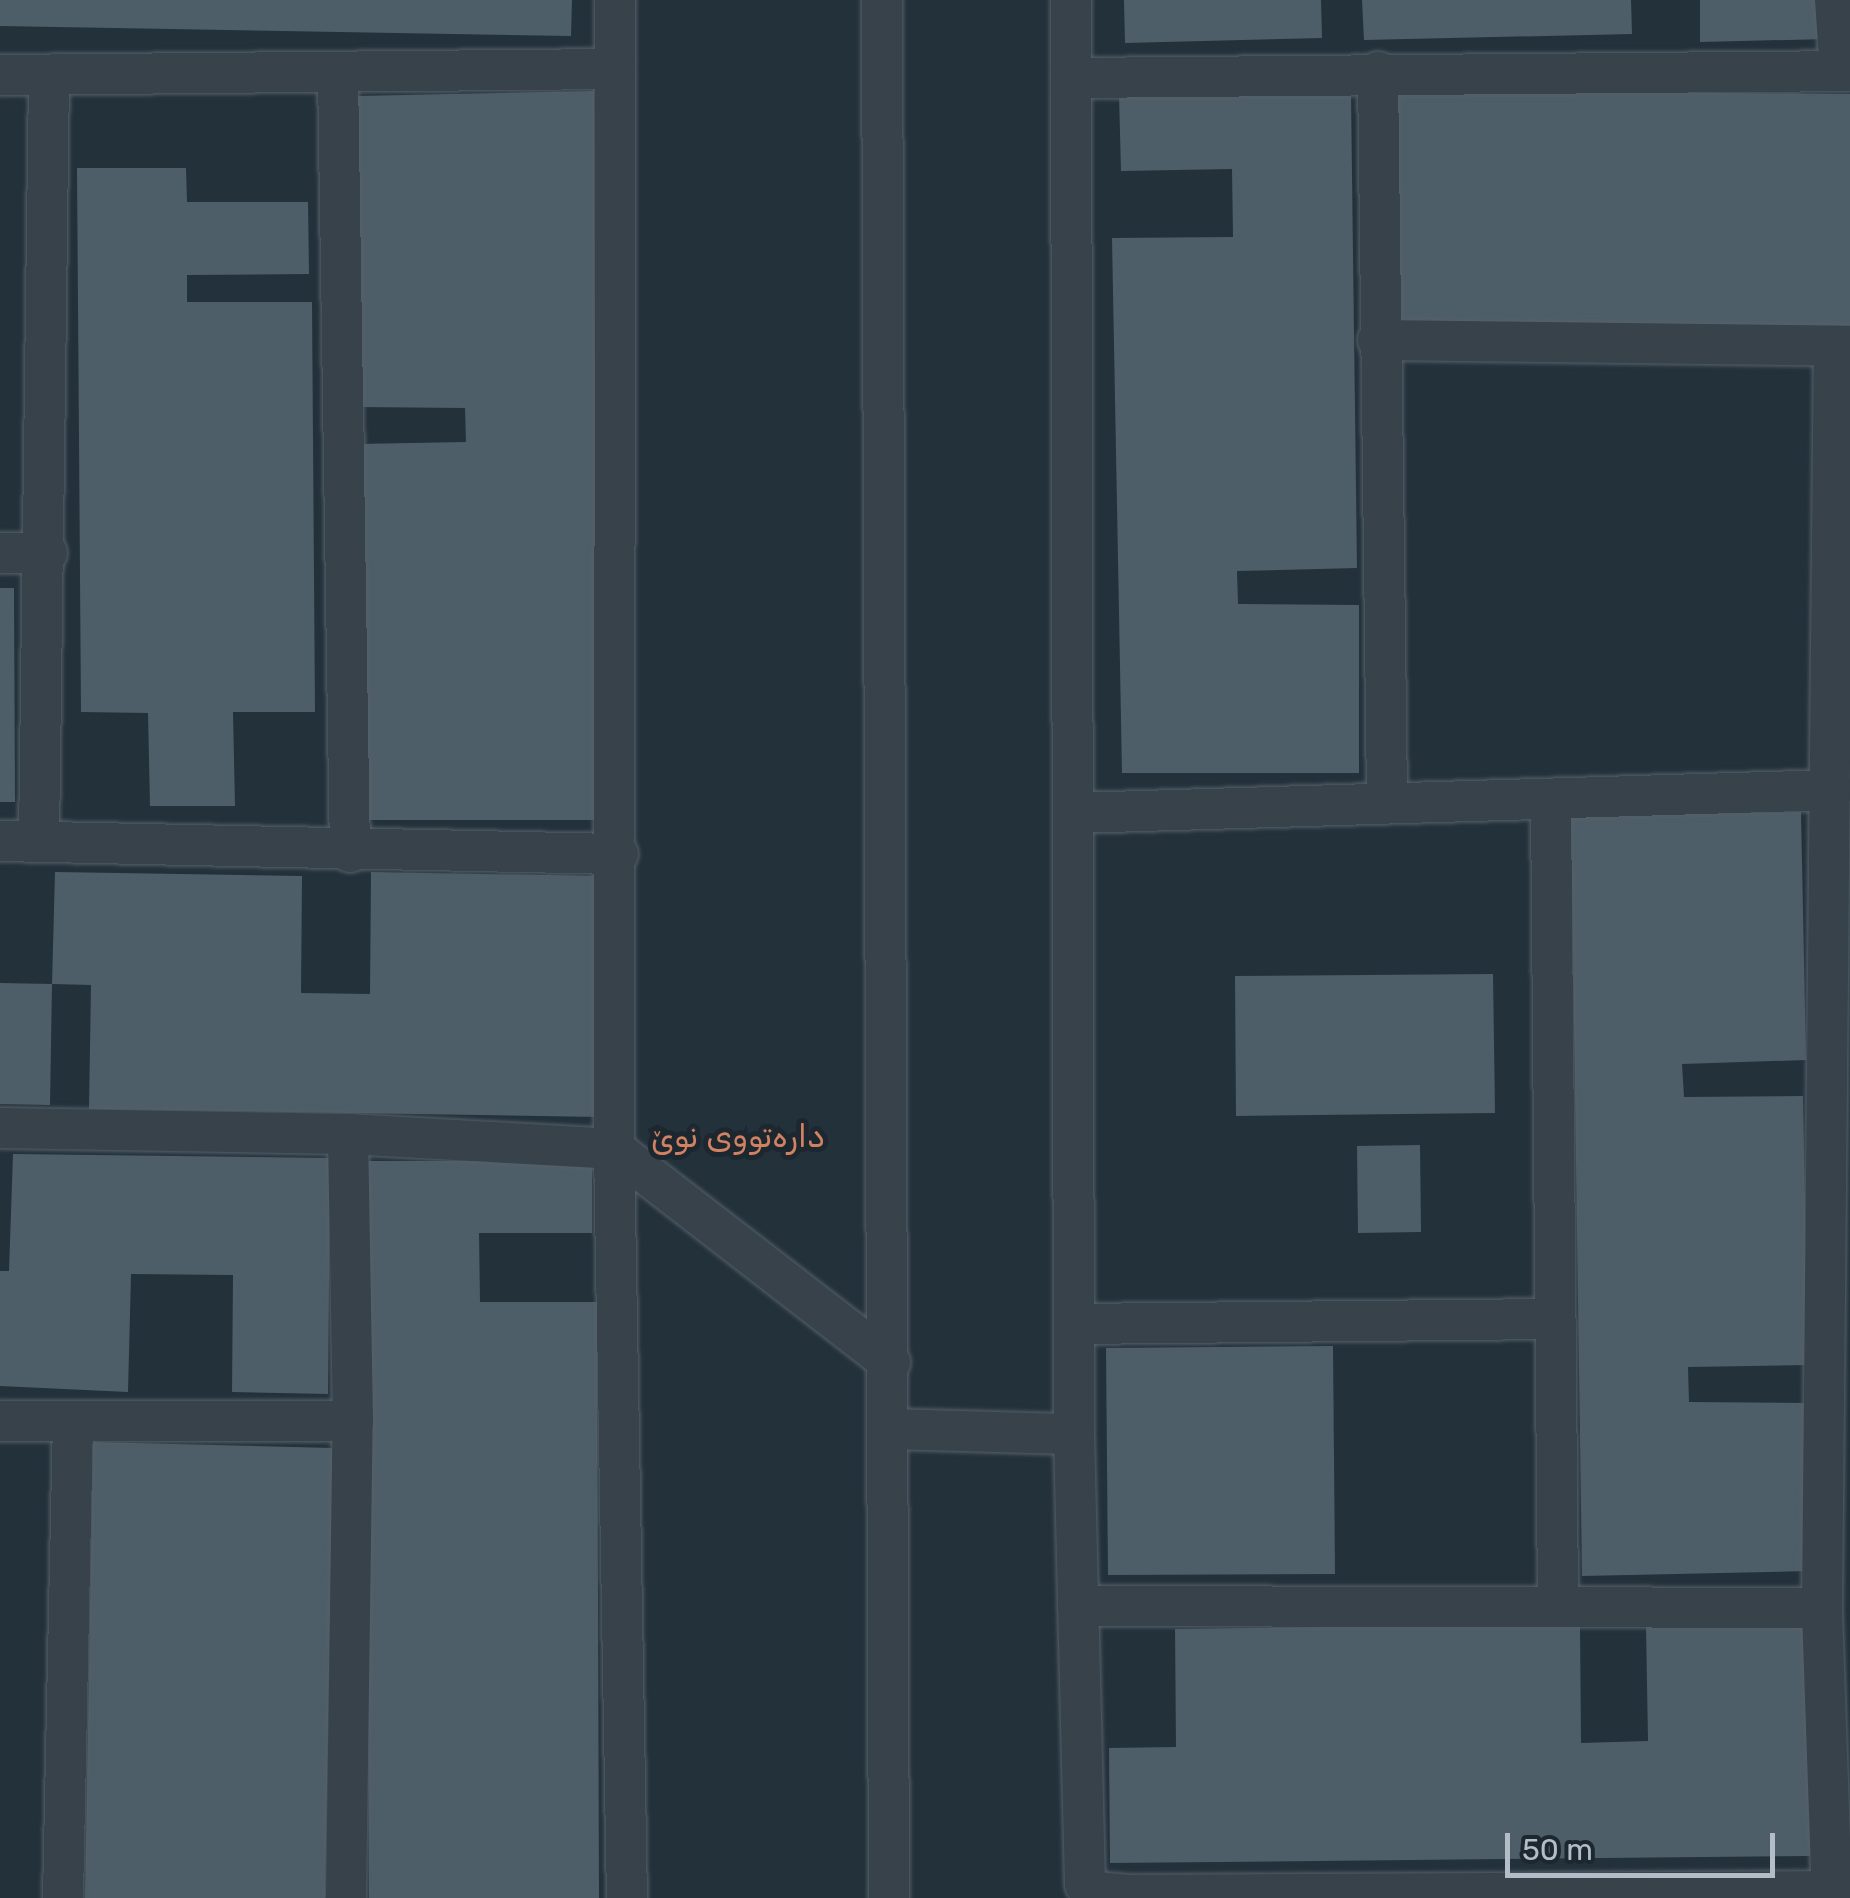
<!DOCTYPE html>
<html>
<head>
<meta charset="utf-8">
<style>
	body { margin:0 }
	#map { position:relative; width:1850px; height:1898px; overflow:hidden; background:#23313b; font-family:Rubik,Vazirmatn,sans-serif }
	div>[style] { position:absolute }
	.building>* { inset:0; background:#4e5e69 }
	.roads { filter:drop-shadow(0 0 2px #556069) drop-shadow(0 0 2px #556069) }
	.minor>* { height:40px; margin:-20px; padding:0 20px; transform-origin:20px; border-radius:20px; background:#37424b }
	span { translate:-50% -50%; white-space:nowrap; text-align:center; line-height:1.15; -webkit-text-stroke:10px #1c2730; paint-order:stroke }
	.neighbourhood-label { font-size:32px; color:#d18263 }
	.scale { position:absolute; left:1505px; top:1833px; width:270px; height:45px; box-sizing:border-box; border:5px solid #b2bdc7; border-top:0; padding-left:12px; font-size:30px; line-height:35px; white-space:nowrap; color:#b2bdc7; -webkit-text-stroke:8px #1c2730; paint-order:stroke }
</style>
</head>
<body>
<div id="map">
	<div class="building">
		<i style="clip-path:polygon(0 0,572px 0,571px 36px,0 26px)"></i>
		<i style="clip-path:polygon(1124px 0,1321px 0,1322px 38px,1125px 43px)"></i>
		<i style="clip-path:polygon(1362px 0,1631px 0,1632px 34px,1364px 40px)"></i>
		<i style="clip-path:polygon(1700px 0,1826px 0,1827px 39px,1700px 42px)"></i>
		<i style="clip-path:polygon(1395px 90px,1850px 94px,1850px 326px,1393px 322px)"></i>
		<i style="clip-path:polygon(594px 91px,596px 820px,358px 820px,358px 444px,466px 442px,465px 408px,360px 407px,357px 96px)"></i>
		<i style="clip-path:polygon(1351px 93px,1357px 568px,1237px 571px,1238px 604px,1359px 605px,1359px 773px,1122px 773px,1112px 238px,1233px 237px,1232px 169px,1121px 171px,1119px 95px)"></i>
		<i style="clip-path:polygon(77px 168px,186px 168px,187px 202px,308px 202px,309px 274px,187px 275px,187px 302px,312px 302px,315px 712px,233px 712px,235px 806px,150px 806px,148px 713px,81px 712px)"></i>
		<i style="clip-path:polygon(0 588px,14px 588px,15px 802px,0 802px)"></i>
		<i style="clip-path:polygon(1801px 812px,1806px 1060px,1682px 1064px,1684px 1097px,1803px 1096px,1808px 1365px,1688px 1367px,1689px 1402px,1809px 1403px,1811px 1571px,1582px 1576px,1571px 816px)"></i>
		<i style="clip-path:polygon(55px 872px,302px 876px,301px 993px,370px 994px,371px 872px,603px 876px,601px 1117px,89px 1109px,91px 985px,52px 984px,50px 1105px,0 1104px,0 983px,52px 984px)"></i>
		<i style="clip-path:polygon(1493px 974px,1495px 1113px,1236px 1116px,1235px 976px)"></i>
		<i style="clip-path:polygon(1420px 1145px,1421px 1232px,1358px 1233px,1357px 1146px)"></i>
		<i style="clip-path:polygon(13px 1154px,330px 1158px,328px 1394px,232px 1392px,233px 1275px,131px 1274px,128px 1392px,0 1386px,0 1271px,9px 1271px)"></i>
		<i style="clip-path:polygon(366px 1161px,592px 1161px,592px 1233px,479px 1233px,480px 1302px,597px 1302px,599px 1898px,369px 1898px)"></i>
		<i style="clip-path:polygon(1333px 1346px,1335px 1574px,1108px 1575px,1106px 1348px)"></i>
		<i style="clip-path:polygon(93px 1442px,333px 1448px,325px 1898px,85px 1898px)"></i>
		<i style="clip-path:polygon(1580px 1624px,1581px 1743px,1648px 1741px,1646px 1626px,1808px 1624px,1811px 1856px,1110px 1863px,1109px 1748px,1176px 1747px,1175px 1629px)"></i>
	</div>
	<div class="roads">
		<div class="minor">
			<i style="left:615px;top:0;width:1149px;rotate:90.05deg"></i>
			<i style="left:614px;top:1149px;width:749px;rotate:89.01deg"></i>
			<i style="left:882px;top:0;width:1898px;rotate:89.79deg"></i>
			<i style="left:1071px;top:0;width:1434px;rotate:89.88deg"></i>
			<i style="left:1074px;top:1434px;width:450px;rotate:88.6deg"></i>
			<i style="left:1085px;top:1884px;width:14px;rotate:36deg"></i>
			<i style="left:1096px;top:1892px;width:36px;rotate:5deg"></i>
			<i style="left:1132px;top:1895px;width:718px;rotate:-0.32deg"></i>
			<i style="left:1835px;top:0;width:71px;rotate:86deg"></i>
			<i style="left:1378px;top:72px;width:729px;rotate:89.29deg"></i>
			<i style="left:338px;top:73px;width:779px;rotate:89.12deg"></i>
			<i style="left:0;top:75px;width:615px;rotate:-0.56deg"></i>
			<i style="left:1071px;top:78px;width:779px;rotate:-0.51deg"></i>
			<i style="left:1378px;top:340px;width:472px;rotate:0.7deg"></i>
			<i style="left:0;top:553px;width:47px"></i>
			<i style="left:1551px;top:801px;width:805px;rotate:89.5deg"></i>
			<i style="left:1076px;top:813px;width:757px;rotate:-1.74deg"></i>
			<i style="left:39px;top:840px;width:763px;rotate:-89.25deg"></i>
			<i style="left:0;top:841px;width:618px;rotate:1.21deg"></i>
			<i style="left:0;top:1128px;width:348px;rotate:1deg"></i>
			<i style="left:348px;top:1134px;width:266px;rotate:3.2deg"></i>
			<i style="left:614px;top:1149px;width:349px;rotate:37.7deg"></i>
			<i style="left:1074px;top:1324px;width:477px;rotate:-0.6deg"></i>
			<i style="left:0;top:1421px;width:353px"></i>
			<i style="left:891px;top:1429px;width:183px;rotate:1.6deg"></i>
			<i style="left:1078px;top:1606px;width:744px;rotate:0.15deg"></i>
			<i style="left:63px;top:1898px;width:476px;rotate:-88.8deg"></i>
			<i style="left:346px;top:1898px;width:477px;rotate:-89.2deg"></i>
			<i style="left:353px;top:1421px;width:287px;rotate:-91deg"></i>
			<i style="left:1832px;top:1898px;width:290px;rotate:-92deg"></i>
			<i style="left:1822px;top:1608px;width:1262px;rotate:-89.46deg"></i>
		</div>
	</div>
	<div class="neighbourhood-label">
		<span style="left:738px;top:1136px">دارەتووی نوێ</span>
	</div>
	<div class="scale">50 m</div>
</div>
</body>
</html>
